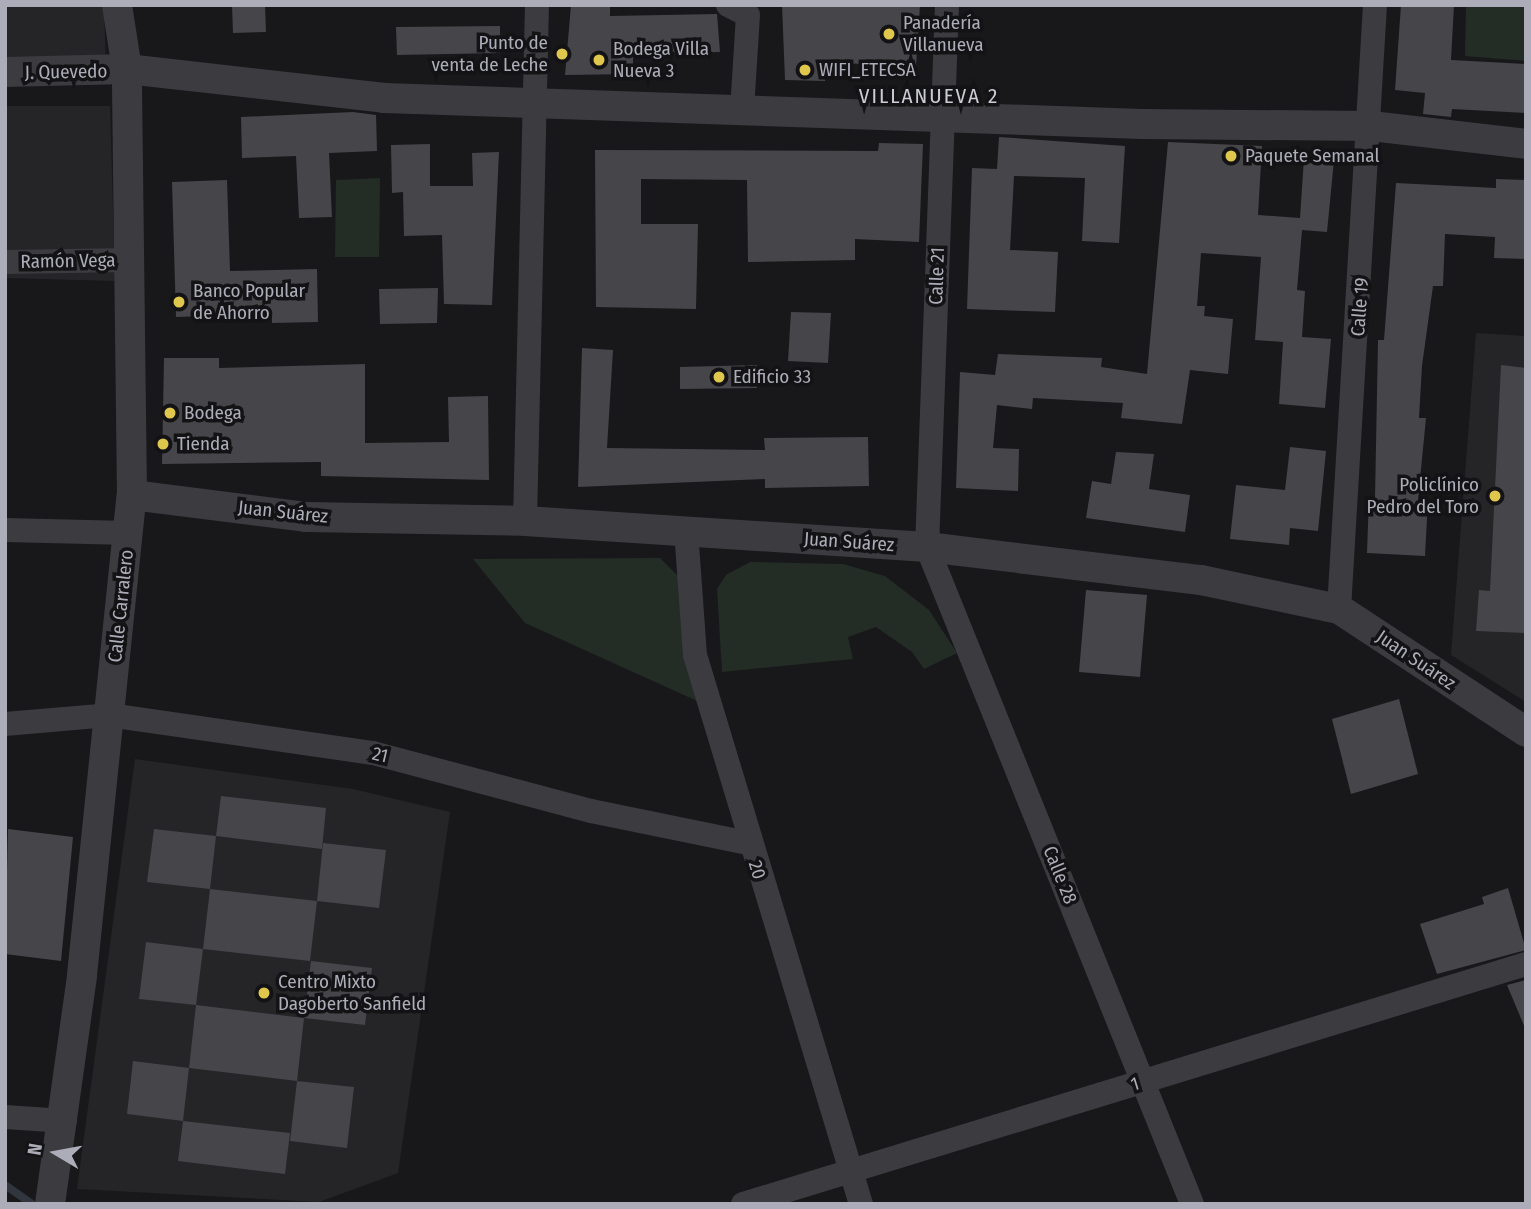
<!DOCTYPE html>
<html>
<head>
<meta charset="utf-8">
<style>
	body { margin:0 }
	#map { position:relative; width:1531px; height:1209px; overflow:hidden; background:#18181a; font-family:"Fira Sans Condensed",sans-serif }
	div>[style] { position:absolute }
	.built>* { inset:0; background:#252427 }
	.green>* { inset:0; background:#242c26 }
	.stream>* { height:8px; margin:-4px; padding:0 4px; transform-origin:4px; border-radius:4px; background:#31363e }
	.building>* { inset:0; background:#46454a }
	.minor>* { height:24px; margin:-12px; padding:0 12px; transform-origin:12px; border-radius:12px; background:#3b3b40 }
	.tertiary>* { height:30px; margin:-15px; padding:0 15px; transform-origin:15px; border-radius:15px; background:#3b3b40 }
	.dots>* { width:19px; height:19px; translate:-50% -50%; box-sizing:border-box; border:4px solid #131315; border-radius:50% }
	span { translate:-50% -50%; white-space:nowrap; text-align:center; line-height:1.15; -webkit-text-stroke:7px #131315; paint-order:stroke }
	.poi-label { font-size:19px; color:#acadb8 }
	.left { translate:0 -50%; text-align:left }
	.right { translate:-100% -50%; text-align:right }
	.street-label { font-size:19px; color:#acadb8 }
	.neighbourhood-label { font-size:21px; color:#cccdd4; letter-spacing:2px }
	.frame { position:absolute; inset:0; border:7px solid #acadb8; pointer-events:none }
	.north { position:absolute; left:21px; top:1118px; width:70px; height:70px; -webkit-text-stroke:5px #131315; paint-order:stroke; rotate:280deg; font-size:19px; font-weight:700; line-height:28px; text-align:center; color:#acadb8 }
	.north::after { content:''; display:block; margin:auto; width:24px; height:32px; background:#acadb8; clip-path:polygon(50% 0,100% 100%,50% 72%,0 100%) }
</style>
</head>
<body>
<div id="map">
	<div class="built">
		<i style="clip-path:polygon(5px 5px,104px 5px,106px 74px,5px 72px)"></i>
		<i style="clip-path:polygon(5px 106px,110px 106px,115px 281px,5px 278px)"></i>
		<i style="clip-path:polygon(1476px 333px,1526px 336px,1526px 702px,1451px 655px)"></i>
		<i style="clip-path:polygon(135px 759px,353px 789px,450px 812px,398px 1173px,319px 1202px,77px 1189px)"></i>
	</div>
	<div class="green">
		<i style="clip-path:polygon(1466px 5px,1526px 5px,1526px 61px,1465px 56px)"></i>
		<i style="clip-path:polygon(380px 178px,379px 257px,335px 257px,336px 180px)"></i>
		<i style="clip-path:polygon(660px 558px,679px 577px,697px 701px,525px 623px,473px 559px)"></i>
		<i style="clip-path:polygon(750px 562px,843px 564px,885px 576px,929px 610px,957px 653px,924px 669px,912px 652px,876px 627px,848px 637px,853px 659px,722px 672px,717px 589px,726px 575px)"></i>
	</div>
	<div class="stream">
		<i style="left:5px;top:1185px;width:33px;rotate:35deg"></i>
	</div>
	<div class="building">
		<i style="clip-path:polygon(232px 5px,265px 5px,266px 32px,233px 33px)"></i>
		<i style="clip-path:polygon(571px 5px,610px 5px,610px 16px,717px 14px,720px 52px,633px 54px,633px 74px,565px 75px)"></i>
		<i style="clip-path:polygon(782px 5px,920px 5px,916px 67px,826px 62px,825px 81px,785px 80px)"></i>
		<i style="clip-path:polygon(1401px 5px,1454px 5px,1451px 60px,1526px 64px,1526px 113px,1452px 109px,1451px 117px,1423px 114px,1425px 93px,1395px 90px)"></i>
		<i style="clip-path:polygon(500px 26px,500px 53px,397px 55px,396px 27px)"></i>
		<i style="clip-path:polygon(353px 112px,376px 115px,377px 151px,329px 153px,332px 217px,299px 218px,296px 156px,242px 158px,241px 117px)"></i>
		<i style="clip-path:polygon(999px 137px,1125px 146px,1119px 243px,1082px 241px,1085px 178px,1014px 176px,1010px 250px,1058px 252px,1055px 312px,967px 309px,972px 168px,997px 169px)"></i>
		<i style="clip-path:polygon(1168px 142px,1262px 146px,1258px 215px,1300px 218px,1304px 158px,1334px 160px,1327px 232px,1302px 230px,1297px 290px,1305px 291px,1302px 337px,1331px 339px,1325px 408px,1279px 404px,1283px 342px,1255px 340px,1261px 257px,1201px 253px,1197px 306px,1205px 306px,1204px 316px,1233px 319px,1228px 374px,1190px 370px,1182px 424px,1121px 418px,1123px 403px,1033px 398px,1032px 409px,997px 405px,993px 448px,1019px 449px,1018px 491px,956px 488px,960px 372px,995px 375px,998px 354px,1102px 358px,1101px 367px,1147px 374px)"></i>
		<i style="clip-path:polygon(879px 143px,923px 144px,919px 242px,855px 239px,855px 260px,748px 262px,747px 180px,641px 179px,641px 224px,698px 224px,696px 309px,596px 307px,595px 150px,878px 151px)"></i>
		<i style="clip-path:polygon(430px 144px,430px 186px,473px 186px,472px 153px,499px 152px,492px 305px,444px 304px,442px 235px,404px 236px,403px 192px,392px 193px,391px 145px)"></i>
		<i style="clip-path:polygon(1496px 179px,1526px 180px,1526px 259px,1494px 258px,1495px 237px,1445px 234px,1443px 286px,1433px 286px,1422px 366px,1419px 418px,1426px 418px,1418px 500px,1428px 500px,1425px 556px,1367px 553px,1369px 497px,1375px 498px,1378px 340px,1384px 340px,1396px 183px,1496px 188px)"></i>
		<i style="clip-path:polygon(227px 180px,230px 271px,317px 269px,318px 322px,272px 323px,272px 314px,176px 317px,172px 182px)"></i>
		<i style="clip-path:polygon(438px 288px,437px 323px,380px 324px,379px 289px)"></i>
		<i style="clip-path:polygon(791px 312px,831px 313px,828px 363px,788px 361px)"></i>
		<i style="clip-path:polygon(582px 348px,613px 350px,607px 448px,765px 450px,764px 438px,868px 437px,869px 486px,765px 488px,765px 479px,578px 487px)"></i>
		<i style="clip-path:polygon(164px 358px,219px 358px,219px 368px,365px 364px,365px 443px,449px 442px,448px 397px,488px 396px,489px 480px,321px 476px,321px 462px,162px 464px)"></i>
		<i style="clip-path:polygon(757px 365px,757px 388px,680px 389px,680px 367px)"></i>
		<i style="clip-path:polygon(1501px 365px,1526px 368px,1526px 633px,1476px 631px,1479px 590px,1490px 591px)"></i>
		<i style="clip-path:polygon(1290px 447px,1326px 451px,1318px 531px,1290px 528px,1289px 545px,1230px 539px,1236px 485px,1285px 490px)"></i>
		<i style="clip-path:polygon(1116px 452px,1154px 454px,1149px 489px,1190px 495px,1185px 532px,1086px 518px,1092px 481px,1111px 484px)"></i>
		<i style="clip-path:polygon(1086px 590px,1147px 595px,1140px 677px,1079px 672px)"></i>
		<i style="clip-path:polygon(1399px 699px,1418px 774px,1351px 794px,1332px 719px)"></i>
		<i style="clip-path:polygon(221px 796px,326px 808px,322px 849px,216px 836px)"></i>
		<i style="clip-path:polygon(8px 829px,73px 837px,61px 961px,5px 954px)"></i>
		<i style="clip-path:polygon(154px 829px,216px 836px,210px 889px,147px 882px)"></i>
		<i style="clip-path:polygon(323px 843px,386px 850px,379px 908px,317px 901px)"></i>
		<i style="clip-path:polygon(1508px 888px,1526px 950px,1437px 974px,1420px 924px,1484px 904px,1482px 897px)"></i>
		<i style="clip-path:polygon(210px 889px,317px 901px,310px 961px,203px 949px)"></i>
		<i style="clip-path:polygon(146px 942px,203px 949px,196px 1005px,139px 999px)"></i>
		<i style="clip-path:polygon(311px 961px,372px 968px,365px 1025px,304px 1018px)"></i>
		<i style="clip-path:polygon(1526px 980px,1526px 1028px,1525px 1028px,1507px 985px)"></i>
		<i style="clip-path:polygon(196px 1005px,304px 1018px,297px 1081px,189px 1068px)"></i>
		<i style="clip-path:polygon(133px 1061px,189px 1068px,183px 1121px,127px 1114px)"></i>
		<i style="clip-path:polygon(297px 1081px,354px 1087px,347px 1148px,290px 1141px)"></i>
		<i style="clip-path:polygon(183px 1121px,290px 1133px,285px 1174px,178px 1161px)"></i>
	</div>
	<div class="minor">
		<i style="left:728px;top:5px;width:22px;rotate:27deg"></i>
		<i style="left:748px;top:15px;width:96px;rotate:93.6deg"></i>
		<i style="left:947px;top:5px;width:542px;rotate:92.11deg"></i>
		<i style="left:927px;top:547px;width:708px;rotate:68.03deg"></i>
		<i style="left:5px;top:262px;width:125px;rotate:-0.9deg"></i>
		<i style="left:525px;top:521px;width:516px;rotate:-88.67deg"></i>
		<i style="left:5px;top:530px;width:124px;rotate:1.4deg"></i>
		<i style="left:686px;top:530px;width:125px;rotate:85.9deg"></i>
		<i style="left:695px;top:655px;width:574px;rotate:73.18deg"></i>
		<i style="left:1339px;top:609px;width:605px;rotate:-86.59deg"></i>
		<i style="left:5px;top:724px;width:104px;rotate:-4.9deg"></i>
		<i style="left:109px;top:715px;width:267px;rotate:8.2deg"></i>
		<i style="left:373px;top:753px;width:226px;rotate:14.9deg"></i>
		<i style="left:591px;top:811px;width:160px;rotate:11.5deg"></i>
		<i style="left:5px;top:1117px;width:60px;rotate:3.8deg"></i>
		<i style="left:743px;top:1204px;width:819px;rotate:-17.04deg"></i>
	</div>
	<div class="tertiary">
		<i style="left:5px;top:72px;width:122px;rotate:-1.4deg"></i>
		<i style="left:127px;top:69px;width:259px;rotate:6.4deg"></i>
		<i style="left:384px;top:98px;width:758px;rotate:1.96deg"></i>
		<i style="left:1142px;top:124px;width:229px;rotate:0.5deg"></i>
		<i style="left:1371px;top:126px;width:156px;rotate:6.6deg"></i>
		<i style="left:132px;top:495px;width:175px;rotate:7.2deg"></i>
		<i style="left:306px;top:517px;width:219px;rotate:1deg"></i>
		<i style="left:525px;top:521px;width:403px;rotate:3.7deg"></i>
		<i style="left:927px;top:547px;width:276px;rotate:6.9deg"></i>
		<i style="left:1201px;top:580px;width:141px;rotate:11.9deg"></i>
		<i style="left:1339px;top:609px;width:224px;rotate:33.3deg"></i>
		<i style="left:50px;top:1204px;width:231px;rotate:-82deg"></i>
		<i style="left:82px;top:975px;width:483px;rotate:-84.1deg"></i>
		<i style="left:132px;top:495px;width:426px;rotate:-90.7deg"></i>
		<i style="left:127px;top:69px;width:65px;rotate:-98.9deg"></i>
	</div>
	<div class="dots">
		<i style="left:889px;top:34px;background:#dec74c"></i>
		<i style="left:562px;top:54px;background:#dec74c"></i>
		<i style="left:599px;top:60px;background:#dec74c"></i>
		<i style="left:805px;top:70px;background:#dec74c"></i>
		<i style="left:1231px;top:156px;background:#dec74c"></i>
		<i style="left:179px;top:302px;background:#dec74c"></i>
		<i style="left:719px;top:377px;background:#dec74c"></i>
		<i style="left:170px;top:413px;background:#dec74c"></i>
		<i style="left:163px;top:444px;background:#dec74c"></i>
		<i style="left:1495px;top:496px;background:#dec74c"></i>
		<i style="left:264px;top:993px;background:#dec74c"></i>
	</div>
	<div class="poi-label">
		<span class="left" style="left:903px;top:34px">Panadería<br>Villanueva</span>
		<span class="right" style="left:548px;top:54px">Punto de<br>venta de Leche</span>
		<span class="left" style="left:613px;top:60px">Bodega Villa<br>Nueva 3</span>
		<span class="left" style="left:819px;top:70px">WIFI_ETECSA</span>
		<span class="left" style="left:1245px;top:156px">Paquete Semanal</span>
		<span class="left" style="left:193px;top:302px">Banco Popular<br>de Ahorro</span>
		<span class="left" style="left:733px;top:377px">Edificio 33</span>
		<span class="left" style="left:184px;top:413px">Bodega</span>
		<span class="left" style="left:177px;top:444px">Tienda</span>
		<span class="right" style="left:1479px;top:496px">Policlínico<br>Pedro del Toro</span>
		<span class="left" style="left:278px;top:993px">Centro Mixto<br>Dagoberto Sanfield</span>
	</div>
	<div class="street-label">
		<span style="left:66px;top:72px;rotate:-1deg">J. Quevedo</span>
		<span style="left:68px;top:261px;rotate:-1deg">Ramón Vega</span>
		<span style="left:937px;top:276px;rotate:-88deg">Calle 21</span>
		<span style="left:1360px;top:307px;rotate:-86deg">Calle 19</span>
		<span style="left:283px;top:512px;rotate:6deg">Juan Suárez</span>
		<span style="left:849px;top:542px;rotate:4deg">Juan Suárez</span>
		<span style="left:121px;top:606px;rotate:-84deg">Calle Carralero</span>
		<span style="left:1416px;top:660px;rotate:34deg">Juan Suárez</span>
		<span style="left:380px;top:755px;rotate:13deg">21</span>
		<span style="left:757px;top:870px;rotate:73deg">20</span>
		<span style="left:1060px;top:875px;rotate:68deg">Calle 28</span>
		<span style="left:1135px;top:1084px;rotate:-17deg">1</span>
	</div>
	<div class="neighbourhood-label">
		<span style="left:929px;top:96px">VILLANUEVA 2</span>
	</div>
	<div class="frame"></div>
	<div class="north">N</div>
</div>
</body>
</html>
